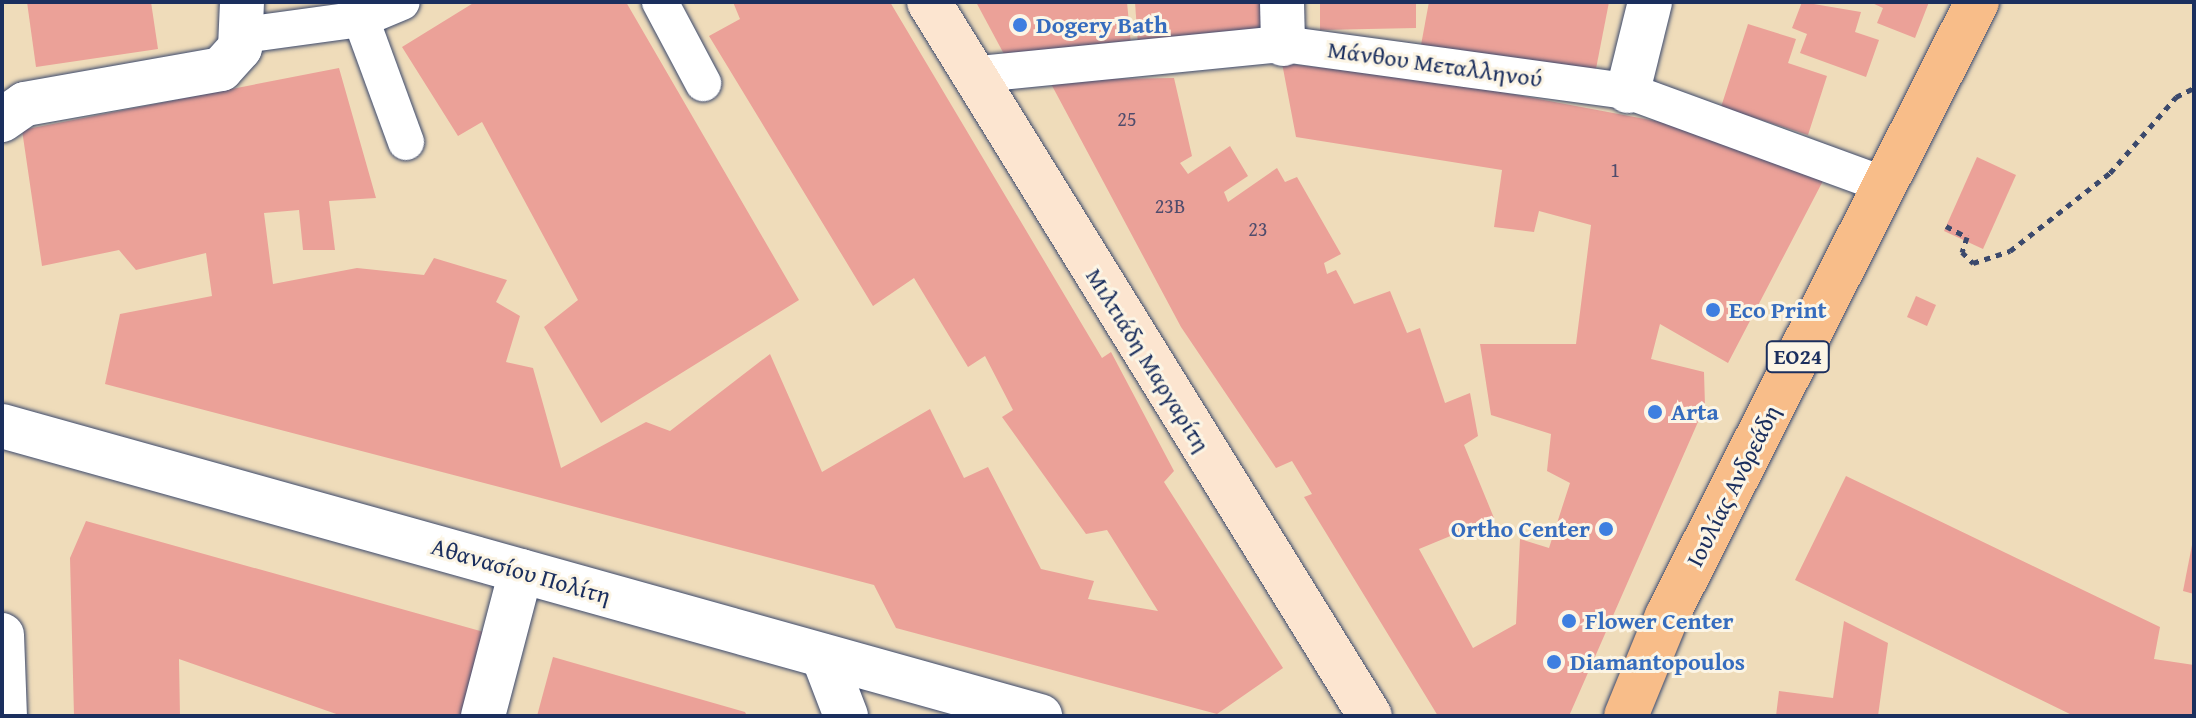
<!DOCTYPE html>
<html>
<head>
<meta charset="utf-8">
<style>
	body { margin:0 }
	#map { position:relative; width:2196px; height:718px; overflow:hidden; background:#efdcba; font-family:"Gentium Book Plus",serif }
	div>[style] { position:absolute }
	.building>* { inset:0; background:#eba198 }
	.path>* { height:5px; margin-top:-2.5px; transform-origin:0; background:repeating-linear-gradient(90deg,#3b496c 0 6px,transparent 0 12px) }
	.roads { filter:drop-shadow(0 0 2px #3b496c) drop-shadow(0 0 2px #3b496c) }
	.lane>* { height:36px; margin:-18px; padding:0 18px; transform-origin:18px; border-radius:18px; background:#fff }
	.street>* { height:44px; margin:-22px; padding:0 22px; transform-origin:22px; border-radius:22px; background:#fff }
	.secondary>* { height:44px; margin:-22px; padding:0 22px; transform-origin:22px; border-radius:22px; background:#fce5d0 }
	.primary>* { height:44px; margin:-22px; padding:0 22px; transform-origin:22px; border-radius:22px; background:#f8bd89 }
	.dots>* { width:22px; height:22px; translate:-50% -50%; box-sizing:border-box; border:4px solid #fcf5e5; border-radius:50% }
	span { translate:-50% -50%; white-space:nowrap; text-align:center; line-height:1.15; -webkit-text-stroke:6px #fcf5e5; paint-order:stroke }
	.number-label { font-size:20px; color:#4f4c6c }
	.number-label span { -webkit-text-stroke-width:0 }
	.shield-label span { padding:2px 6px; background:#fcf5e5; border:2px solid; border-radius:6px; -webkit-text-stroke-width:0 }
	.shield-label { font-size:22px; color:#1b2f5e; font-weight:700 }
	.shop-label { font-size:24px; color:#366cbe; font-weight:700 }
	.left { translate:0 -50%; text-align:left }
	.right { translate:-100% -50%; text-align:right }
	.street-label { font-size:24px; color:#1b2f5e }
	.frame { position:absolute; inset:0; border:4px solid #1b2f5e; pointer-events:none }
</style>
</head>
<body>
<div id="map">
	<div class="building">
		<i style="clip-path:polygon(27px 2px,151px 2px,158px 49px,36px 67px)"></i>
		<i style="clip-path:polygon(475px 2px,626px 2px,799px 300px,601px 423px,544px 327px,578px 300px,482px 122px,458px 136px,402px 47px)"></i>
		<i style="clip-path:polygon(733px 2px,890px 2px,1102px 358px,1111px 352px,1174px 471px,1164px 482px,1283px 668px,1217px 714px,896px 628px,874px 585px,105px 384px,120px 314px,212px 296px,206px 253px,136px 270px,119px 250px,42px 266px,22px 130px,339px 68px,376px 198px,329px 201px,335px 250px,303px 250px,299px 210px,264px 213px,273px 284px,357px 268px,424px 275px,434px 258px,507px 280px,496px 302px,520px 316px,506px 362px,533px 368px,561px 468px,646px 422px,670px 431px,770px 354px,822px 472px,930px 409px,964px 478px,988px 467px,1041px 569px,1094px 581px,1088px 599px,1158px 611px,1107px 530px,1086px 534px,1002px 417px,1013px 410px,985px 356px,968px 367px,914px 278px,873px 306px,709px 36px,740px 19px)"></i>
		<i style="clip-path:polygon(976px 2px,1127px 2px,1131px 45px,1005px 56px)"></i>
		<i style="clip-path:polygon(1135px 2px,1268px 2px,1270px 37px,1138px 45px)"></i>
		<i style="clip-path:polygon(1320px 2px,1416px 2px,1416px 28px,1320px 30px)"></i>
		<i style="clip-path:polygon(1429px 2px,1609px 2px,1594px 79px,1421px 45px)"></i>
		<i style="clip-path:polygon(1802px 2px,1861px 12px,1855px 32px,1879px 40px,1866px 77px,1800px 53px,1807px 34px,1792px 28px)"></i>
		<i style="clip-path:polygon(1870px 2px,1929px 2px,1915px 38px,1877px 23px,1883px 8px)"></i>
		<i style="clip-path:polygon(1748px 24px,1796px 39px,1788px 63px,1827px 76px,1808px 135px,1721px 107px)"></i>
		<i style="clip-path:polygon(1282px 63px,1459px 84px,1693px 128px,1825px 177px,1728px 363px,1660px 324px,1651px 359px,1704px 372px,1705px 406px,1569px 716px,1438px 716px,1304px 497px,1312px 494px,1292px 461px,1276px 468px,1181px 327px,1049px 80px,1174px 78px,1192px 156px,1180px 163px,1188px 174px,1230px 146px,1248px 176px,1224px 192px,1228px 202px,1277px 168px,1285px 182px,1297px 177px,1341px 254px,1324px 263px,1327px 274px,1336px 270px,1354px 304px,1390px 291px,1407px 333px,1420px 328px,1445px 403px,1470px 393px,1478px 436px,1464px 445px,1494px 518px,1419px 549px,1473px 648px,1516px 624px,1520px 539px,1549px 548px,1570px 483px,1547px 471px,1551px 434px,1491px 415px,1480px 344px,1576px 344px,1591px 225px,1539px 211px,1534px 232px,1494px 227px,1502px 170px,1296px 137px)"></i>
		<i style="clip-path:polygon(1977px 157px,2016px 175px,1983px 249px,1944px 231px)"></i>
		<i style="clip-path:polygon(1916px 296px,1936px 305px,1927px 326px,1907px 317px)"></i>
		<i style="clip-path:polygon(1846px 476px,2160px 627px,2154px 659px,2194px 665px,2194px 716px,2074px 716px,1795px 580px)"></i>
		<i style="clip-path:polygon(86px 521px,491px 634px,466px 716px,342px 716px,179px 659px,180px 716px,74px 716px,70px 558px)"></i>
		<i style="clip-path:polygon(2193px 540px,2194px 540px,2194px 594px,2183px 591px)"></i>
		<i style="clip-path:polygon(1844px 621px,1888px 643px,1878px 716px,1776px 716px,1779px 691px,1833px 698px)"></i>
		<i style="clip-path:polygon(553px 657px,745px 712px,747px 716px,537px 716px)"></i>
	</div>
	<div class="path">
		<i style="left:1946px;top:226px;width:24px;rotate:28deg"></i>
		<i style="left:1967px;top:237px;width:16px;rotate:108deg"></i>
		<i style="left:1962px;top:252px;width:16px;rotate:45deg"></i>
		<i style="left:1973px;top:263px;width:39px;rotate:-18deg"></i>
		<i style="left:2010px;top:251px;width:127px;rotate:-38deg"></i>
		<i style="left:2110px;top:173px;width:101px;rotate:-49deg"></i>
		<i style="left:2176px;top:97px;width:20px;rotate:-27deg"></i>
	</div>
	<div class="roads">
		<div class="lane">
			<i style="left:660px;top:2px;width:92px;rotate:62deg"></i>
			<i style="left:361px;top:19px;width:131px;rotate:69.9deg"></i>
			<i style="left:244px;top:35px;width:118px;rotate:-7.8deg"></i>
			<i style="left:361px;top:19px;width:44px;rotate:-22.5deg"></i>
			<i style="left:970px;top:75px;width:315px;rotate:-5.7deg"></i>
			<i style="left:1283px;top:44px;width:348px;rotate:7.8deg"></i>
			<i style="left:1628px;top:91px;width:274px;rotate:20.1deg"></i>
		</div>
		<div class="street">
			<i style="left:1282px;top:2px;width:42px;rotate:88.6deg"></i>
			<i style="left:1628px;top:91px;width:92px;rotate:-76.1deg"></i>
			<i style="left:2px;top:120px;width:28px;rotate:-35deg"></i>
			<i style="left:25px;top:104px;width:199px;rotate:-10.1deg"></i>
			<i style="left:221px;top:69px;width:28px;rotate:-48deg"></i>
			<i style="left:240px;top:48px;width:46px;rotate:-87.5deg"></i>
			<i style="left:2px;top:426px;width:1078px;rotate:15.61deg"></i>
			<i style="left:2px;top:635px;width:81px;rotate:87.9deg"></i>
			<i style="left:823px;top:656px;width:64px;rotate:69deg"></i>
			<i style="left:483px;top:716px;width:150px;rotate:-75.3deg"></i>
		</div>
		<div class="secondary">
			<i style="left:929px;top:2px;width:839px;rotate:58.3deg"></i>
		</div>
		<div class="primary">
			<i style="left:1626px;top:716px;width:108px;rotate:-67.7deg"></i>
			<i style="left:1667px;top:616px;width:688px;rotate:-63.21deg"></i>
		</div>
	</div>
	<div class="dots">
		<i style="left:1020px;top:25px;background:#3f7fe0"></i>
		<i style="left:1713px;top:310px;background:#3f7fe0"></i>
		<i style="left:1655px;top:412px;background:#3f7fe0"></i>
		<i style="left:1606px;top:529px;background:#3f7fe0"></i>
		<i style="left:1569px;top:621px;background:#3f7fe0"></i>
		<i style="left:1554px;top:662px;background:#3f7fe0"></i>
	</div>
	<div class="number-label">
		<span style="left:1127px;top:118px">25</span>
		<span style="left:1615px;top:169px">1</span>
		<span style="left:1170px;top:205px">23B</span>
		<span style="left:1258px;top:228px">23</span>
	</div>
	<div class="shield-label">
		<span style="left:1798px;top:357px">ΕΟ24</span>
	</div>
	<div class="shop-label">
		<span class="left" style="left:1036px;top:25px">Dogery Bath</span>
		<span class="left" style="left:1729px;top:310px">Eco Print</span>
		<span class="left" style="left:1671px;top:412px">Arta</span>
		<span class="right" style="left:1590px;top:529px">Ortho Center</span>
		<span class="left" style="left:1585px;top:621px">Flower Center</span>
		<span class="left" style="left:1570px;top:662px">Diamantopoulos</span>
	</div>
	<div class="street-label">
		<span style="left:1435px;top:64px;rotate:8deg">Μάνθου Μεταλληνού</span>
		<span style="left:1148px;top:360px;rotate:58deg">Μιλτιάδη Μαργαρίτη</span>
		<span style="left:1733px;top:486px;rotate:-63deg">Ιουλίας Ανδρεάδη</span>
		<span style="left:521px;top:571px;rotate:16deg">Αθανασίου Πολίτη</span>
	</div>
	<div class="frame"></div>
</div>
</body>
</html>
